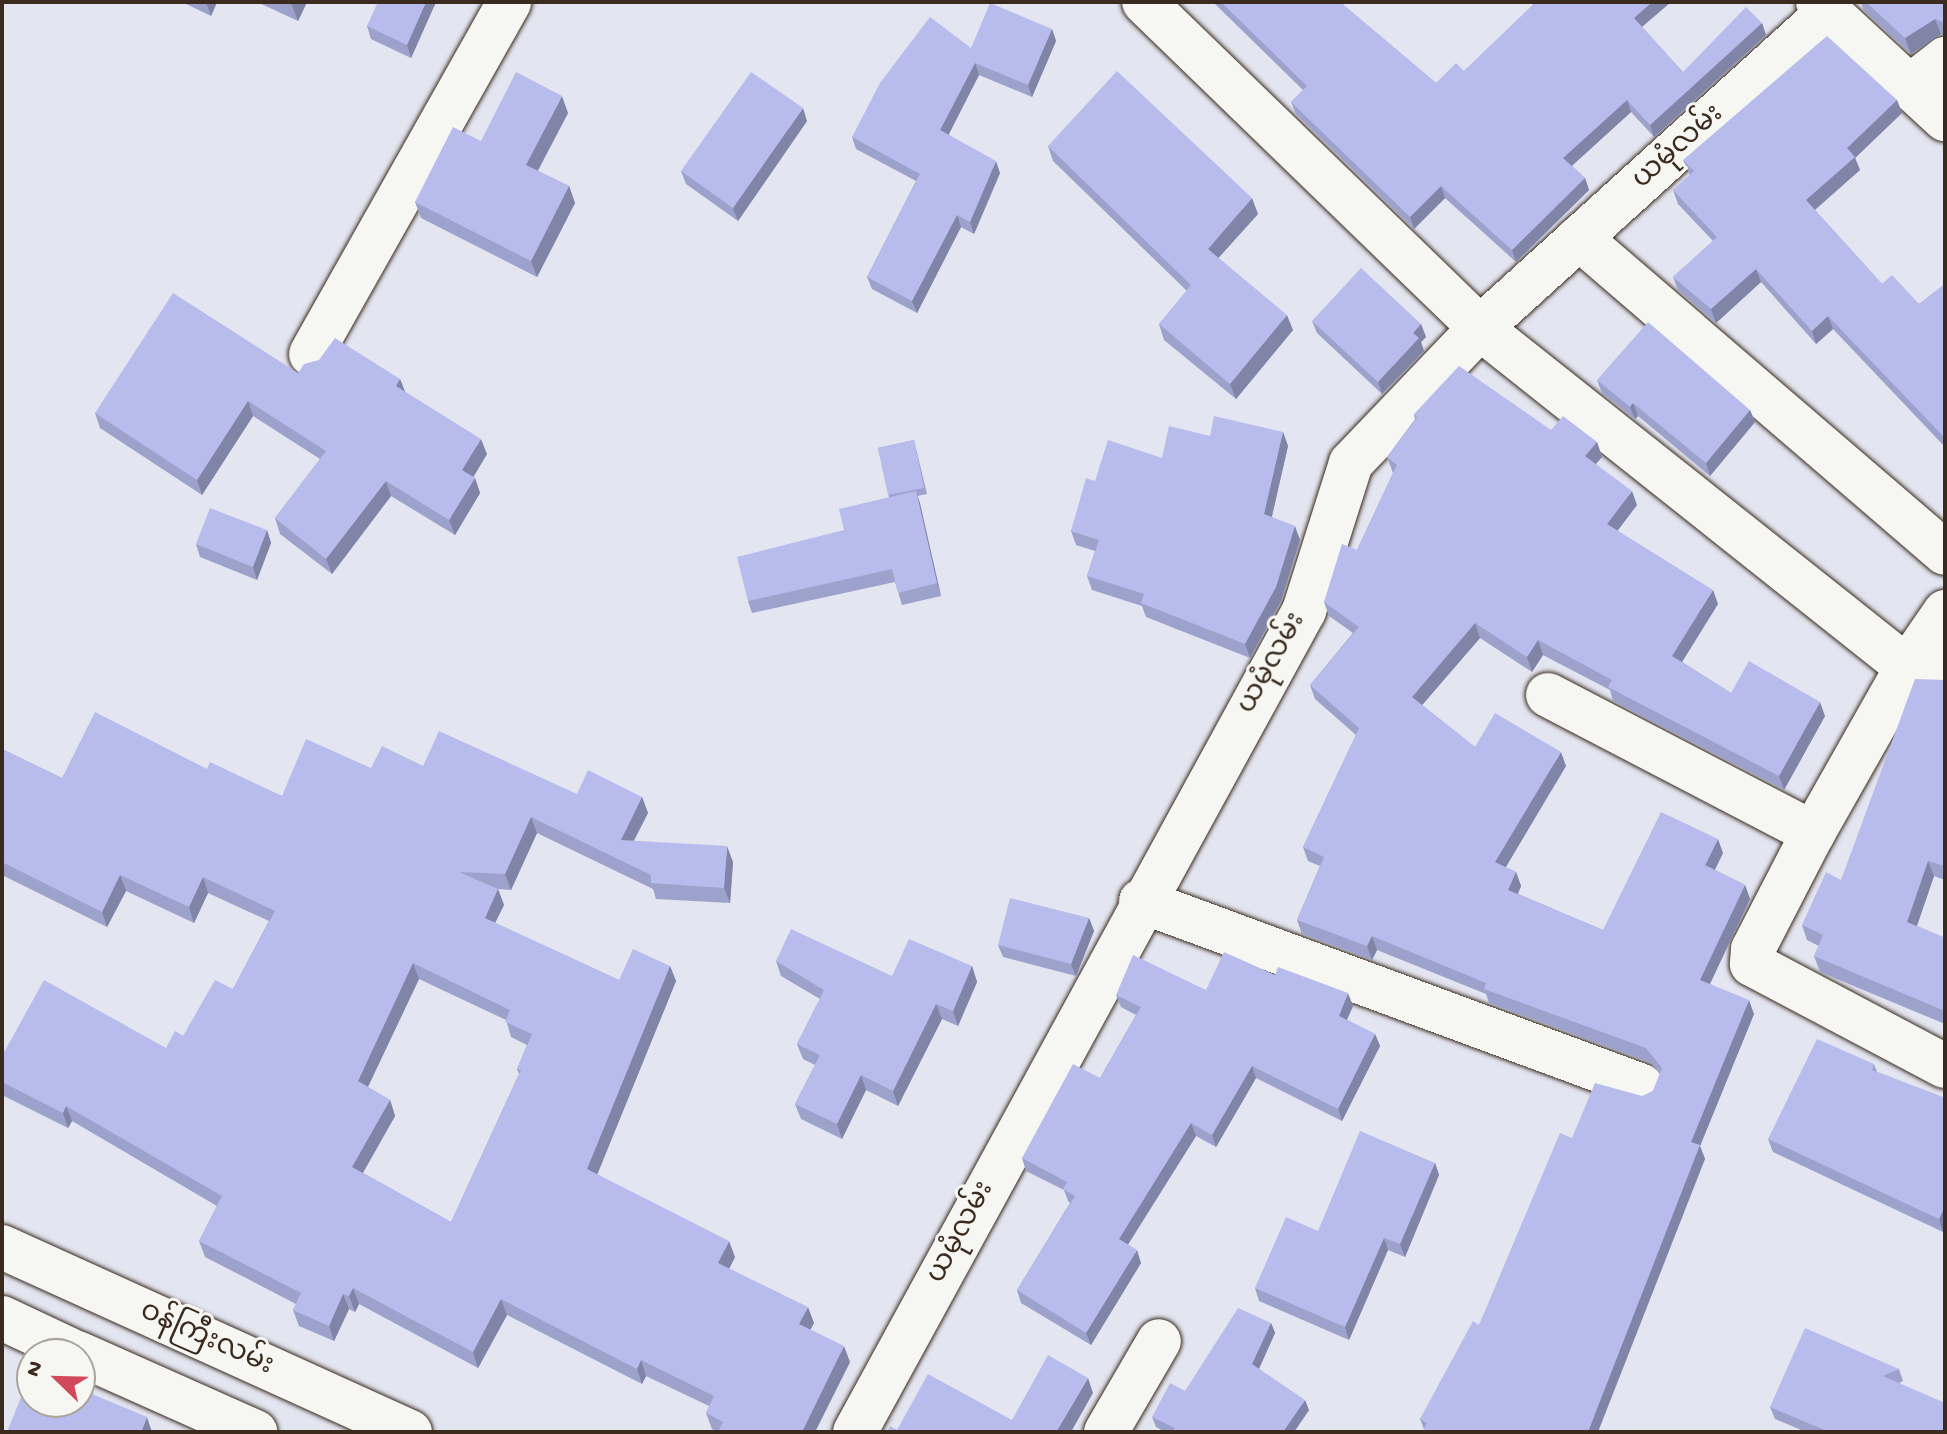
<!DOCTYPE html>
<html>
<head>
<meta charset="utf-8">
<style>
	body { margin:0 }
	#map { position:relative; width:1947px; height:1434px; overflow:hidden; background:#e3e5f0; font-family:"Gochi Hand","Noto Sans Myanmar",sans-serif }
	div>[style] { position:absolute }
	.roads { filter:drop-shadow(0 0 2px #3b2a1e) drop-shadow(0 0 2px #3b2a1e) }
	.minor>* { height:44px; margin:-22px; padding:0 22px; transform-origin:22px; border-radius:22px; background:#f6f6f2 }
	.wall>* { inset:0; background:#9da2cc }
	.shaded-wall>* { inset:0; background:#8084a6 }
	.building>* { inset:0; background:#b7bced }
	span { translate:-50% -50%; white-space:nowrap; text-align:center; line-height:1.15; -webkit-text-stroke:6px #f6f6f2; paint-order:stroke }
	.street-label { font-size:28px; color:#3b2a1e }
	.frame { position:absolute; inset:0; border:4px solid #3b2a1e; pointer-events:none }
	.north { position:absolute; left:16px; top:1338px; width:80px; height:80px; box-sizing:border-box; background:#f6f6f2; border:2px solid #aba49d; border-radius:50%; rotate:293deg; font-size:22px; font-weight:700; line-height:32px; text-align:center; color:#3b2a1e }
	.north::after { content:''; display:block; margin:auto; width:28px; height:36px; background:#d1495b; clip-path:polygon(50% 0,100% 100%,50% 72%,0 100%) }
</style>
</head>
<body>
<div id="map">
	<div class="roads">
		<div class="minor">
			<i style="left:1144px;top:2px;width:468px;rotate:44.1deg"></i>
			<i style="left:1480px;top:328px;width:545px;rotate:38.45deg"></i>
			<i style="left:1907px;top:667px;width:38px;rotate:7deg"></i>
			<i style="left:1818px;top:2px;width:173px;rotate:42.7deg"></i>
			<i style="left:1913px;top:84px;width:41px;rotate:-38deg"></i>
			<i style="left:1579px;top:238px;width:483px;rotate:40.7deg"></i>
			<i style="left:311px;top:354px;width:404px;rotate:-60.6deg"></i>
			<i style="left:1945px;top:612px;width:67px;rotate:124.6deg"></i>
			<i style="left:1907px;top:667px;width:191px;rotate:119.5deg"></i>
			<i style="left:1813px;top:833px;width:131px;rotate:117.3deg"></i>
			<i style="left:1753px;top:949px;width:15px;rotate:94deg"></i>
			<i style="left:1752px;top:964px;width:218px;rotate:27.9deg"></i>
			<i style="left:1548px;top:695px;width:299px;rotate:27.5deg"></i>
			<i style="left:1141px;top:901px;width:534px;rotate:20.27deg"></i>
			<i style="left:2px;top:1247px;width:448px;rotate:24.4deg"></i>
			<i style="left:2px;top:1318px;width:85px;rotate:25.1deg"></i>
			<i style="left:80px;top:1354px;width:192px;rotate:24deg"></i>
			<i style="left:855px;top:1432px;width:936px;rotate:-61.33deg"></i>
			<i style="left:1304px;top:611px;width:155px;rotate:-72.4deg"></i>
			<i style="left:1351px;top:463px;width:187px;rotate:-46.3deg"></i>
			<i style="left:1480px;top:328px;width:471px;rotate:-42.2deg"></i>
			<i style="left:1106px;top:1432px;width:105px;rotate:-59.8deg"></i>
		</div>
	</div>
	<div class="wall">
		<i style="clip-path:polygon(182px 2px,217px 2px,211px 16px)"></i>
		<i style="clip-path:polygon(257px 2px,307px 2px,298px 21px)"></i>
		<i style="clip-path:polygon(436px 2px,411px 58px,371px 39px,367px 26px)"></i>
		<i style="clip-path:polygon(1213px 2px,1340px 2px,1436px 83px,1464px 71px,1536px 2px,1671px 2px,1642px 27px,1683px 72px,1762px 23px,1766px 35px,1654px 137px,1631px 112px,1572px 166px,1585px 178px,1589px 190px,1516px 262px,1445px 198px,1414px 229px,1296px 114px,1291px 102px,1303px 90px)"></i>
		<i style="clip-path:polygon(1861px 2px,1945px 2px,1945px 36px,1941px 34px,1911px 54px,1864px 11px)"></i>
		<i style="clip-path:polygon(1052px 29px,1056px 41px,1032px 97px,979px 75px,948px 134px,1000px 173px,974px 234px,961px 227px,917px 313px,872px 289px,867px 277px,916px 181px,856px 149px,852px 137px,971px 48px)"></i>
		<i style="clip-path:polygon(1897px 100px,1902px 113px,1855px 158px,1860px 170px,1815px 210px,1882px 284px,1919px 304px,1945px 284px,1945px 447px,1833px 329px,1816px 344px,1761px 282px,1716px 323px,1678px 290px,1673px 277px,1713px 241px,1678px 204px,1673px 190px,1690px 175px,1683px 160px)"></i>
		<i style="clip-path:polygon(568px 113px,538px 171px,569px 186px,575px 203px,537px 277px,421px 218px,415px 202px,481px 141px)"></i>
		<i style="clip-path:polygon(807px 121px,738px 221px,686px 184px,681px 171px)"></i>
		<i style="clip-path:polygon(1048px 146px,1258px 214px,1218px 258px,1293px 330px,1236px 399px,1164px 340px,1159px 324px,1187px 291px,1053px 161px)"></i>
		<i style="clip-path:polygon(1312px 321px,1421px 324px,1426px 337px,1421px 342px,1424px 351px,1382px 394px,1317px 333px)"></i>
		<i style="clip-path:polygon(298px 373px,400px 379px,405px 392px,487px 454px,473px 477px,475px 478px,480px 493px,455px 535px,391px 496px,332px 574px,280px 534px,275px 518px,320px 459px,253px 416px,202px 495px,100px 428px,95px 413px)"></i>
		<i style="clip-path:polygon(1597px 380px,1750px 410px,1755px 422px,1710px 476px,1638px 416px,1635px 419px,1602px 393px)"></i>
		<i style="clip-path:polygon(1414px 414px,1551px 430px,1597px 442px,1602px 457px,1596px 464px,1637px 505px,1617px 531px,1718px 604px,1682px 662px,1731px 693px,1825px 716px,1784px 790px,1613px 701px,1610px 690px,1543px 655px,1532px 672px,1480px 638px,1422px 705px,1475px 747px,1566px 766px,1505px 867px,1516px 872px,1521px 886px,1518px 894px,1603px 930px,1723px 853px,1715px 870px,1745px 885px,1750px 899px,1710px 984px,1754px 1014px,1700px 1146px,1705px 1159px,1424px 1429px,1420px 1419px,1479px 1325px,1572px 1138px,1653px 1091px,1660px 1074px,1651px 1063px,1489px 1003px,1486px 994px,1377px 950px,1372px 960px,1302px 934px,1297px 920px,1320px 866px,1308px 861px,1303px 847px,1356px 735px,1315px 699px,1310px 685px,1353px 633px,1329px 616px,1324px 602px,1357px 550px,1393px 473px,1387px 457px,1415px 419px)"></i>
		<i style="clip-path:polygon(1283px 432px,1288px 446px,1272px 517px,1300px 540px,1281px 601px,1250px 658px,1146px 617px,1142px 606px,1092px 590px,1087px 576px,1095px 551px,1076px 545px,1071px 531px,1095px 481px,1162px 458px,1210px 436px)"></i>
		<i style="clip-path:polygon(914px 440px,927px 494px,917px 496px,941px 596px,902px 605px,895px 582px,752px 613px,748px 601px,889px 497px,878px 448px)"></i>
		<i style="clip-path:polygon(267px 530px,271px 543px,257px 580px,200px 557px,196px 544px)"></i>
		<i style="clip-path:polygon(1945px 680px,1945px 880px,1934px 876px,1917px 926px,1945px 938px,1945px 1024px,1820px 972px,1814px 956px,1819px 946px,1807px 940px,1802px 925px,1841px 880px)"></i>
		<i style="clip-path:polygon(evenodd,2px 749px,62px 778px,207px 769px,282px 796px,371px 768px,423px 766px,577px 794px,642px 797px,648px 813px,634px 841px,733px 862px,730px 903px,656px 899px,653px 889px,537px 833px,511px 890px,498px 889px,504px 905px,495px 923px,619px 980px,670px 966px,676px 981px,597px 1174px,735px 1257px,729px 1269px,814px 1323px,810px 1330px,850px 1362px,815px 1432px,718px 1432px,712px 1429px,706px 1413px,709px 1406px,646px 1376px,642px 1384px,507px 1315px,478px 1368px,359px 1304px,355px 1312px,349px 1309px,334px 1341px,299px 1326px,293px 1310px,296px 1304px,205px 1257px,199px 1241px,217px 1206px,72px 1121px,68px 1128px,2px 1095px,2px 1056px,166px 1048px,183px 1036px,233px 989px,269px 921px,208px 893px,194px 923px,126px 891px,107px 927px,2px 875px,2px 749px,419px 979px,506px 1020px,511px 1037px,527px 1045px,517px 1069px,519px 1074px,451px 1222px,363px 1173px,395px 1116px,390px 1100px,368px 1087px,419px 979px)"></i>
		<i style="clip-path:polygon(1089px 918px,1094px 931px,1076px 976px,1003px 957px,998px 945px)"></i>
		<i style="clip-path:polygon(776px 961px,892px 976px,972px 966px,977px 982px,958px 1026px,942px 1019px,898px 1106px,866px 1090px,842px 1139px,801px 1119px,795px 1104px,815px 1065px,803px 1059px,797px 1044px,820px 999px,781px 976px)"></i>
		<i style="clip-path:polygon(1275px 975px,1353px 1006px,1347px 1020px,1375px 1034px,1380px 1046px,1342px 1121px,1256px 1078px,1216px 1147px,1196px 1136px,1128px 1245px,1141px 1263px,1091px 1345px,1021px 1303px,1017px 1290px,1070px 1203px,1068px 1201px,1064px 1190px,1026px 1171px,1022px 1158px,1100px 1078px,1136px 1015px,1121px 1007px,1116px 995px,1206px 990px)"></i>
		<i style="clip-path:polygon(1874px 1064px,1877px 1072px,1945px 1098px,1943px 1232px,1773px 1152px,1768px 1139px)"></i>
		<i style="clip-path:polygon(1435px 1163px,1439px 1175px,1405px 1257px,1388px 1250px,1349px 1340px,1259px 1301px,1255px 1288px,1318px 1231px)"></i>
		<i style="clip-path:polygon(1271px 1323px,1275px 1333px,1259px 1369px,1309px 1410px,1294px 1432px,1165px 1432px,1156px 1427px,1152px 1417px)"></i>
		<i style="clip-path:polygon(1899px 1369px,1903px 1381px,1899px 1383px,1945px 1432px,1806px 1432px,1775px 1419px,1770px 1407px)"></i>
	</div>
	<div class="shaded-wall">
		<i style="clip-path:polygon(206px 2px,217px 2px,211px 16px)"></i>
		<i style="clip-path:polygon(292px 2px,307px 2px,298px 21px,291px 3px)"></i>
		<i style="clip-path:polygon(426px 2px,436px 2px,411px 58px,407px 45px)"></i>
		<i style="clip-path:polygon(1652px 2px,1671px 2px,1638px 30px,1634px 18px)"></i>
		<i style="clip-path:polygon(1935px 19px,1941px 34px,1911px 54px,1905px 38px)"></i>
		<i style="clip-path:polygon(1762px 23px,1766px 35px,1654px 137px,1650px 125px)"></i>
		<i style="clip-path:polygon(1052px 29px,1056px 41px,1032px 97px,1028px 85px)"></i>
		<i style="clip-path:polygon(975px 63px,979px 75px,945px 142px,940px 130px)"></i>
		<i style="clip-path:polygon(562px 96px,568px 113px,532px 181px,526px 165px)"></i>
		<i style="clip-path:polygon(1627px 100px,1631px 112px,1567px 170px,1563px 158px)"></i>
		<i style="clip-path:polygon(1897px 100px,1902px 113px,1855px 158px,1860px 170px,1811px 213px,1806px 200px,1847px 148px)"></i>
		<i style="clip-path:polygon(803px 108px,807px 121px,738px 221px,733px 208px)"></i>
		<i style="clip-path:polygon(996px 161px,1000px 173px,974px 234px,970px 222px)"></i>
		<i style="clip-path:polygon(1585px 178px,1589px 190px,1516px 262px,1512px 250px)"></i>
		<i style="clip-path:polygon(569px 186px,575px 203px,537px 277px,531px 261px)"></i>
		<i style="clip-path:polygon(1441px 186px,1445px 198px,1414px 229px,1410px 217px)"></i>
		<i style="clip-path:polygon(1252px 198px,1258px 214px,1213px 264px,1208px 249px)"></i>
		<i style="clip-path:polygon(957px 215px,961px 227px,917px 313px,912px 301px)"></i>
		<i style="clip-path:polygon(1756px 269px,1761px 282px,1716px 323px,1711px 309px)"></i>
		<i style="clip-path:polygon(1287px 315px,1293px 330px,1236px 399px,1230px 384px)"></i>
		<i style="clip-path:polygon(1828px 316px,1833px 329px,1816px 344px,1812px 331px)"></i>
		<i style="clip-path:polygon(1421px 324px,1426px 337px,1421px 342px,1424px 351px,1382px 394px,1378px 382px,1413px 333px)"></i>
		<i style="clip-path:polygon(400px 379px,406px 394px,396px 386px)"></i>
		<i style="clip-path:polygon(248px 401px,253px 416px,202px 495px,197px 480px)"></i>
		<i style="clip-path:polygon(1633px 403px,1638px 416px,1635px 419px,1630px 407px)"></i>
		<i style="clip-path:polygon(1750px 410px,1755px 422px,1710px 476px,1706px 463px)"></i>
		<i style="clip-path:polygon(1283px 432px,1288px 446px,1269px 528px,1264px 514px)"></i>
		<i style="clip-path:polygon(481px 439px,487px 454px,468px 486px,462px 470px)"></i>
		<i style="clip-path:polygon(1597px 442px,1602px 457px,1590px 470px,1585px 456px)"></i>
		<i style="clip-path:polygon(475px 478px,480px 493px,455px 535px,449px 520px)"></i>
		<i style="clip-path:polygon(386px 481px,391px 496px,332px 574px,326px 559px)"></i>
		<i style="clip-path:polygon(916px 491px,920px 503px,941px 596px,937px 583px)"></i>
		<i style="clip-path:polygon(1632px 491px,1637px 505px,1612px 538px,1607px 524px)"></i>
		<i style="clip-path:polygon(1295px 526px,1300px 540px,1281px 601px,1250px 658px,1245px 644px)"></i>
		<i style="clip-path:polygon(267px 530px,271px 543px,257px 580px,253px 567px)"></i>
		<i style="clip-path:polygon(1713px 590px,1718px 604px,1677px 670px,1672px 656px)"></i>
		<i style="clip-path:polygon(1475px 623px,1480px 638px,1417px 711px,1412px 697px)"></i>
		<i style="clip-path:polygon(1538px 640px,1543px 655px,1532px 672px,1527px 657px)"></i>
		<i style="clip-path:polygon(1820px 702px,1825px 716px,1784px 790px,1779px 776px)"></i>
		<i style="clip-path:polygon(1561px 752px,1566px 766px,1500px 877px,1495px 862px)"></i>
		<i style="clip-path:polygon(642px 797px,648px 813px,626px 855px,621px 840px)"></i>
		<i style="clip-path:polygon(531px 817px,537px 833px,511px 890px,505px 874px)"></i>
		<i style="clip-path:polygon(1718px 839px,1723px 853px,1710px 879px,1705px 865px)"></i>
		<i style="clip-path:polygon(727px 846px,733px 862px,730px 903px,724px 888px)"></i>
		<i style="clip-path:polygon(1928px 861px,1934px 876px,1913px 937px,1907px 922px)"></i>
		<i style="clip-path:polygon(1516px 872px,1521px 886px,1513px 904px,1508px 890px)"></i>
		<i style="clip-path:polygon(120px 875px,126px 891px,107px 927px,102px 912px)"></i>
		<i style="clip-path:polygon(203px 877px,208px 893px,194px 923px,189px 907px)"></i>
		<i style="clip-path:polygon(1745px 885px,1750px 899px,1705px 994px,1700px 980px)"></i>
		<i style="clip-path:polygon(498px 889px,504px 905px,490px 933px,485px 918px)"></i>
		<i style="clip-path:polygon(1089px 918px,1094px 931px,1076px 976px,1071px 964px)"></i>
		<i style="clip-path:polygon(1372px 936px,1377px 950px,1372px 960px,1367px 946px)"></i>
		<i style="clip-path:polygon(413px 963px,419px 979px,363px 1097px,358px 1081px)"></i>
		<i style="clip-path:polygon(670px 966px,676px 981px,593px 1185px,587px 1169px)"></i>
		<i style="clip-path:polygon(972px 966px,977px 982px,958px 1026px,953px 1011px)"></i>
		<i style="clip-path:polygon(1348px 993px,1353px 1006px,1343px 1028px,1339px 1016px)"></i>
		<i style="clip-path:polygon(1749px 1000px,1754px 1014px,1700px 1146px,1705px 1159px,1598px 1432px,1588px 1432px,1691px 1142px)"></i>
		<i style="clip-path:polygon(936px 1004px,942px 1019px,898px 1106px,893px 1091px)"></i>
		<i style="clip-path:polygon(1375px 1034px,1380px 1046px,1342px 1121px,1338px 1109px)"></i>
		<i style="clip-path:polygon(1252px 1066px,1256px 1078px,1216px 1147px,1212px 1135px)"></i>
		<i style="clip-path:polygon(861px 1075px,866px 1090px,842px 1139px,837px 1124px)"></i>
		<i style="clip-path:polygon(390px 1100px,395px 1116px,357px 1183px,352px 1167px)"></i>
		<i style="clip-path:polygon(66px 1106px,72px 1121px,68px 1128px,63px 1113px)"></i>
		<i style="clip-path:polygon(1191px 1123px,1196px 1136px,1123px 1252px,1119px 1239px)"></i>
		<i style="clip-path:polygon(1435px 1163px,1439px 1175px,1405px 1257px,1400px 1244px)"></i>
		<i style="clip-path:polygon(1945px 1206px,1945px 1229px,1943px 1232px,1939px 1219px)"></i>
		<i style="clip-path:polygon(1384px 1238px,1388px 1250px,1349px 1340px,1345px 1327px)"></i>
		<i style="clip-path:polygon(729px 1241px,735px 1257px,724px 1279px,718px 1263px)"></i>
		<i style="clip-path:polygon(1137px 1250px,1141px 1263px,1091px 1345px,1086px 1333px)"></i>
		<i style="clip-path:polygon(353px 1288px,359px 1304px,355px 1312px,349px 1296px)"></i>
		<i style="clip-path:polygon(343px 1294px,349px 1309px,334px 1341px,329px 1326px)"></i>
		<i style="clip-path:polygon(501px 1299px,507px 1315px,478px 1368px,473px 1352px)"></i>
		<i style="clip-path:polygon(808px 1307px,814px 1323px,805px 1340px,799px 1324px)"></i>
		<i style="clip-path:polygon(1271px 1323px,1275px 1333px,1256px 1375px,1252px 1364px)"></i>
		<i style="clip-path:polygon(844px 1346px,850px 1362px,815px 1432px,802px 1432px)"></i>
		<i style="clip-path:polygon(641px 1360px,646px 1376px,642px 1384px,637px 1369px)"></i>
		<i style="clip-path:polygon(1088px 1378px,1093px 1393px,1071px 1432px,1056px 1432px)"></i>
		<i style="clip-path:polygon(1305px 1400px,1309px 1410px,1294px 1432px,1283px 1432px)"></i>
		<i style="clip-path:polygon(147px 1417px,152px 1432px,141px 1432px)"></i>
	</div>
	<div class="building">
		<i style="clip-path:polygon(378px 2px,426px 2px,407px 45px,367px 26px)"></i>
		<i style="clip-path:polygon(1221px 2px,1340px 2px,1436px 83px,1456px 63px,1464px 71px,1536px 2px,1652px 2px,1634px 18px,1683px 72px,1746px 7px,1762px 23px,1650px 125px,1627px 100px,1563px 158px,1585px 178px,1512px 250px,1441px 186px,1410px 217px,1291px 102px,1307px 86px)"></i>
		<i style="clip-path:polygon(1866px 2px,1945px 2px,1945px 23px,1935px 19px,1905px 38px)"></i>
		<i style="clip-path:polygon(990px 3px,1052px 29px,1028px 85px,975px 63px,940px 130px,996px 161px,970px 222px,957px 215px,912px 301px,867px 277px,920px 174px,852px 137px,880px 83px,930px 17px,971px 48px)"></i>
		<i style="clip-path:polygon(1827px 36px,1897px 100px,1847px 148px,1855px 157px,1806px 200px,1882px 284px,1892px 275px,1919px 304px,1945px 284px,1945px 438px,1828px 316px,1812px 331px,1756px 269px,1711px 309px,1673px 277px,1717px 237px,1673px 190px,1694px 171px,1683px 160px)"></i>
		<i style="clip-path:polygon(1117px 71px,1252px 198px,1208px 249px,1287px 315px,1230px 384px,1159px 324px,1191px 285px,1048px 146px)"></i>
		<i style="clip-path:polygon(516px 72px,562px 96px,526px 165px,569px 186px,531px 261px,415px 202px,453px 127px,481px 141px)"></i>
		<i style="clip-path:polygon(751px 72px,803px 108px,733px 208px,681px 171px)"></i>
		<i style="clip-path:polygon(1361px 268px,1421px 324px,1413px 333px,1419px 338px,1378px 382px,1312px 321px)"></i>
		<i style="clip-path:polygon(173px 293px,298px 373px,304px 364px,319px 360px,335px 338px,400px 379px,396px 386px,481px 439px,462px 470px,475px 478px,449px 520px,386px 481px,326px 559px,275px 518px,326px 451px,248px 401px,197px 480px,95px 413px)"></i>
		<i style="clip-path:polygon(1648px 322px,1750px 410px,1706px 463px,1633px 403px,1630px 407px,1597px 380px)"></i>
		<i style="clip-path:polygon(1459px 366px,1551px 430px,1563px 416px,1597px 442px,1585px 456px,1632px 491px,1607px 524px,1713px 590px,1672px 656px,1731px 693px,1749px 661px,1820px 702px,1779px 776px,1608px 687px,1612px 680px,1538px 640px,1527px 657px,1475px 623px,1412px 697px,1475px 747px,1495px 713px,1561px 752px,1495px 862px,1516px 872px,1508px 890px,1603px 930px,1661px 812px,1718px 839px,1705px 865px,1745px 885px,1700px 980px,1749px 1000px,1691px 1142px,1700px 1145px,1588px 1432px,1422px 1432px,1427px 1423px,1420px 1419px,1473px 1321px,1479px 1325px,1560px 1133px,1572px 1138px,1595px 1083px,1642px 1096px,1653px 1091px,1662px 1068px,1646px 1048px,1484px 989px,1486px 983px,1372px 936px,1367px 946px,1297px 920px,1324px 857px,1303px 847px,1359px 728px,1310px 685px,1359px 627px,1324px 602px,1342px 544px,1357px 550px,1397px 465px,1387px 457px,1417px 417px,1414px 414px)"></i>
		<i style="clip-path:polygon(1214px 416px,1283px 432px,1264px 514px,1295px 526px,1276px 587px,1245px 644px,1141px 603px,1144px 594px,1087px 576px,1099px 540px,1071px 531px,1086px 478px,1095px 481px,1108px 440px,1162px 458px,1169px 426px,1210px 436px)"></i>
		<i style="clip-path:polygon(914px 440px,924px 488px,888px 495px,878px 448px)"></i>
		<i style="clip-path:polygon(916px 491px,937px 583px,898px 593px,892px 569px,748px 601px,737px 557px,844px 530px,839px 509px)"></i>
		<i style="clip-path:polygon(210px 508px,267px 530px,253px 567px,196px 544px)"></i>
		<i style="clip-path:polygon(1915px 679px,1945px 680px,1945px 866px,1928px 861px,1907px 922px,1945px 938px,1945px 1011px,1814px 956px,1823px 935px,1802px 925px,1826px 872px,1841px 880px)"></i>
		<i style="clip-path:polygon(evenodd,95px 712px,207px 769px,210px 762px,282px 796px,306px 739px,371px 768px,382px 746px,423px 766px,439px 731px,577px 794px,588px 770px,642px 797px,621px 840px,727px 846px,724px 888px,651px 883px,651px 875px,531px 817px,505px 874px,459px 872px,498px 889px,485px 918px,619px 980px,633px 949px,670px 966px,587px 1169px,729px 1241px,718px 1263px,808px 1307px,799px 1324px,844px 1346px,802px 1432px,718px 1432px,723px 1422px,706px 1413px,714px 1396px,641px 1360px,637px 1369px,501px 1299px,473px 1352px,353px 1288px,349px 1296px,343px 1294px,329px 1326px,293px 1310px,301px 1293px,199px 1241px,222px 1196px,66px 1106px,63px 1113px,2px 1082px,2px 1056px,44px 980px,166px 1048px,175px 1031px,183px 1036px,215px 980px,233px 989px,275px 911px,203px 877px,189px 907px,120px 875px,102px 912px,2px 862px,2px 749px,62px 778px,95px 712px,413px 963px,510px 1010px,505px 1022px,532px 1034px,517px 1069px,521px 1070px,451px 1222px,352px 1167px,390px 1100px,358px 1081px,413px 963px)"></i>
		<i style="clip-path:polygon(1010px 898px,1089px 918px,1071px 964px,998px 945px)"></i>
		<i style="clip-path:polygon(791px 929px,892px 976px,909px 939px,972px 966px,953px 1011px,936px 1004px,893px 1091px,861px 1075px,837px 1124px,795px 1104px,820px 1055px,797px 1044px,824px 990px,776px 961px)"></i>
		<i style="clip-path:polygon(1224px 952px,1275px 975px,1278px 967px,1348px 993px,1339px 1016px,1375px 1034px,1338px 1109px,1252px 1066px,1212px 1135px,1191px 1123px,1119px 1239px,1137px 1250px,1086px 1333px,1017px 1290px,1075px 1196px,1063px 1189px,1067px 1182px,1022px 1158px,1073px 1064px,1100px 1078px,1141px 1007px,1116px 995px,1133px 955px,1206px 990px)"></i>
		<i style="clip-path:polygon(1817px 1039px,1874px 1064px,1872px 1070px,1945px 1098px,1945px 1206px,1939px 1219px,1768px 1139px)"></i>
		<i style="clip-path:polygon(1360px 1131px,1435px 1163px,1400px 1244px,1384px 1238px,1345px 1327px,1255px 1288px,1286px 1217px,1318px 1231px)"></i>
		<i style="clip-path:polygon(1238px 1308px,1271px 1323px,1252px 1364px,1305px 1400px,1283px 1432px,1172px 1432px,1175px 1428px,1152px 1417px,1170px 1383px,1185px 1391px)"></i>
		<i style="clip-path:polygon(1805px 1328px,1899px 1369px,1883px 1376px,1945px 1403px,1945px 1432px,1829px 1432px,1770px 1407px)"></i>
		<i style="clip-path:polygon(1048px 1355px,1088px 1378px,1056px 1432px,887px 1432px,890px 1426px,897px 1430px,928px 1374px,1012px 1420px)"></i>
		<i style="clip-path:polygon(32px 1370px,32px 1402px,80px 1402px,80px 1389px,147px 1417px,141px 1432px,7px 1432px)"></i>
	</div>
	<div class="street-label">
		<span style="left:1679px;top:148px;rotate:-42deg">ယမုံလမ်း</span>
		<span style="left:1273px;top:664px;rotate:-61deg">ယမုံလမ်း</span>
		<span style="left:962px;top:1233px;rotate:-62deg">ယမုံလမ်း</span>
		<span style="left:206px;top:1340px;rotate:24deg">ဝန်ကြီးလမ်း</span>
	</div>
	<div class="frame"></div>
	<div class="north">N</div>
</div>
</body>
</html>
